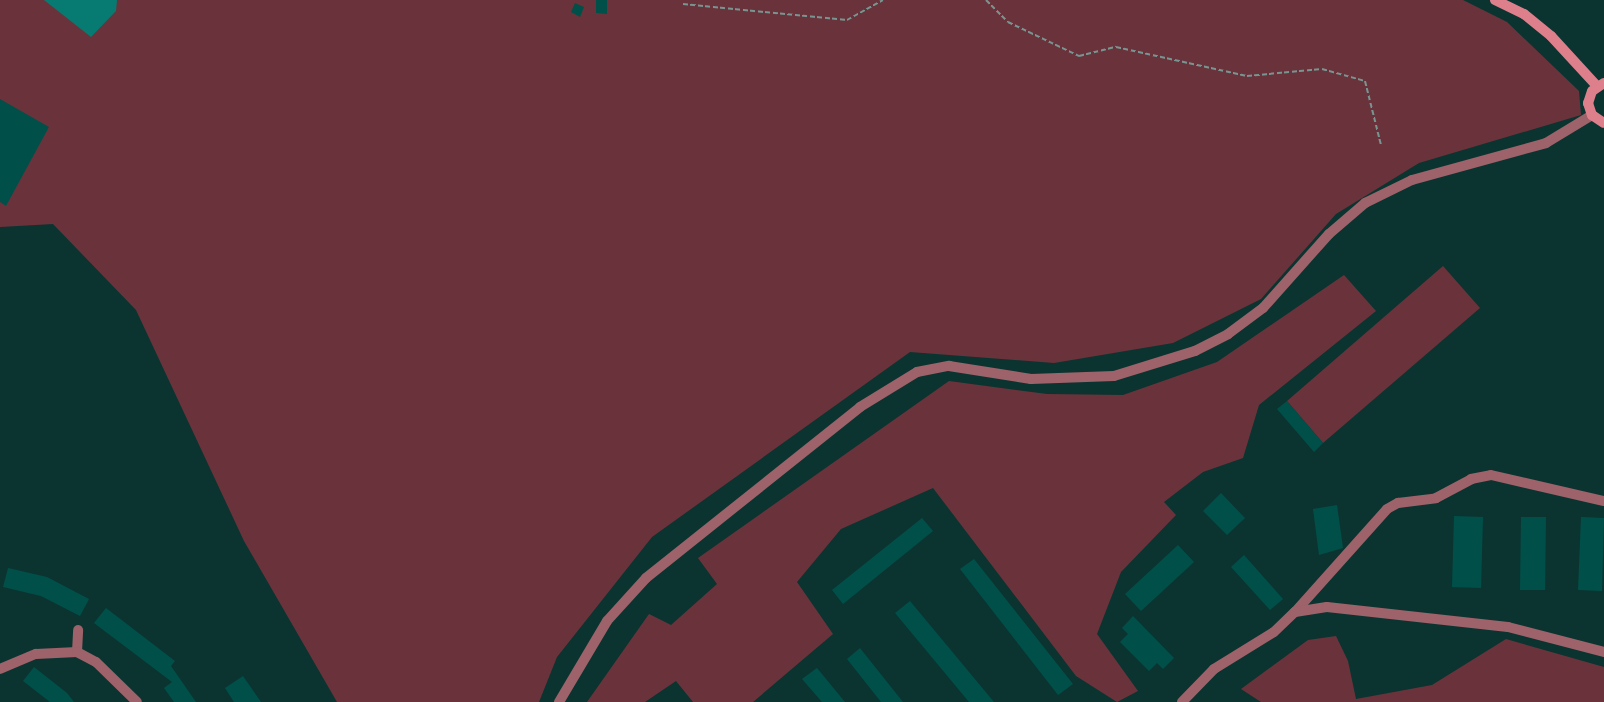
<!DOCTYPE html>
<html>
<head>
<meta charset="utf-8">
<style>
	body { margin:0 }
	#map { position:relative; width:1604px; height:702px; overflow:hidden; background:#0b3430; font-family:Cabin,sans-serif }
	div>[style] { position:absolute }
	.green>* { inset:0; background:#6a333b }
	.water>* { inset:0; background:#077b71 }
	.building>* { inset:0; background:#005049 }
	.path>* { height:2px; margin-top:-1px; transform-origin:0; background:repeating-linear-gradient(90deg,#779591 0 5px,transparent 0 7.5px) }
	.street>* { height:10px; margin:-5px; padding:0 5px; transform-origin:5px; border-radius:5px; background:#9e626a }
	.secondary>* { height:10px; margin:-5px; padding:0 5px; transform-origin:5px; border-radius:5px; background:#de7f8c }
	span { translate:-50% -50%; white-space:nowrap; text-align:center; line-height:1.15; -webkit-text-stroke:4px #081917; paint-order:stroke }
</style>
</head>
<body>
<div id="map">
	<div class="green">
		<i style="clip-path:polygon(0 0,1463px 0,1507px 22px,1579px 91px,1581px 115px,1419px 163px,1336px 214px,1261px 299px,1173px 343px,1054px 363px,910px 352px,652px 537px,557px 657px,539px 702px,337px 702px,244px 541px,136px 310px,53px 224px,0 227px)"></i>
		<i style="clip-path:polygon(1443px 266px,1480px 308px,1323px 443px,1287px 401px)"></i>
		<i style="clip-path:polygon(1344px 275px,1376px 311px,1259px 405px,1243px 458px,1203px 472px,1164px 502px,1176px 515px,1121px 572px,1097px 634px,1138px 691px,1117px 702px,1076px 676px,933px 488px,841px 529px,797px 582px,833px 634px,753px 702px,693px 702px,676px 681px,645px 702px,587px 702px,649px 614px,671px 625px,717px 584px,698px 558px,949px 381px,1047px 394px,1123px 395px,1217px 362px)"></i>
		<i style="clip-path:polygon(1336px 636px,1348px 661px,1356px 699px,1432px 685px,1506px 639px,1604px 667px,1604px 702px,1261px 702px,1241px 689px,1308px 640px)"></i>
	</div>
	<div class="water">
		<i style="clip-path:polygon(44px 0,117px 0,116px 11px,91px 37px)"></i>
	</div>
	<div class="building">
		<i style="clip-path:polygon(596px 0,607px 0,607px 14px,596px 13px)"></i>
		<i style="clip-path:polygon(575px 3px,584px 7px,580px 17px,571px 12px)"></i>
		<i style="clip-path:polygon(0 99px,49px 127px,6px 206px,0 202px)"></i>
		<i style="clip-path:polygon(1287px 401px,1323px 443px,1314px 452px,1277px 409px)"></i>
		<i style="clip-path:polygon(1221px 493px,1245px 518px,1227px 535px,1203px 511px)"></i>
		<i style="clip-path:polygon(1337px 505px,1343px 548px,1319px 555px,1313px 509px)"></i>
		<i style="clip-path:polygon(1454px 516px,1483px 517px,1481px 588px,1452px 587px)"></i>
		<i style="clip-path:polygon(1521px 517px,1546px 517px,1545px 590px,1520px 590px)"></i>
		<i style="clip-path:polygon(1581px 517px,1604px 518px,1602px 591px,1578px 590px)"></i>
		<i style="clip-path:polygon(922px 518px,933px 531px,843px 604px,832px 590px)"></i>
		<i style="clip-path:polygon(1178px 545px,1194px 562px,1141px 611px,1125px 594px)"></i>
		<i style="clip-path:polygon(1244px 555px,1283px 599px,1270px 610px,1231px 567px)"></i>
		<i style="clip-path:polygon(974px 559px,1073px 684px,1058px 695px,960px 569px)"></i>
		<i style="clip-path:polygon(8px 568px,47px 577px,89px 599px,80px 616px,41px 596px,3px 587px)"></i>
		<i style="clip-path:polygon(910px 601px,994px 702px,969px 702px,895px 613px)"></i>
		<i style="clip-path:polygon(106px 608px,175px 661px,171px 666px,196px 702px,174px 702px,164px 688px,172px 682px,94px 623px)"></i>
		<i style="clip-path:polygon(1133px 616px,1174px 658px,1163px 669px,1157px 663px,1149px 671px,1120px 642px,1128px 634px,1122px 628px)"></i>
		<i style="clip-path:polygon(860px 648px,903px 702px,881px 702px,847px 659px)"></i>
		<i style="clip-path:polygon(34px 667px,67px 693px,74px 702px,50px 702px,23px 681px)"></i>
		<i style="clip-path:polygon(817px 668px,845px 702px,822px 702px,802px 679px)"></i>
		<i style="clip-path:polygon(243px 676px,261px 702px,234px 702px,225px 688px)"></i>
	</div>
	<div class="path">
		<i style="left:986px;top:0;width:31px;rotate:45deg"></i>
		<i style="left:1008px;top:22px;width:79px;rotate:25.6deg"></i>
		<i style="left:1079px;top:56px;width:38px;rotate:-14deg"></i>
		<i style="left:1116px;top:47px;width:134px;rotate:12.5deg"></i>
		<i style="left:1247px;top:76px;width:75px;rotate:-5.3deg"></i>
		<i style="left:1322px;top:69px;width:45px;rotate:15.6deg"></i>
		<i style="left:1365px;top:81px;width:66px;rotate:76deg"></i>
		<i style="left:683px;top:4px;width:165px;rotate:5.6deg"></i>
		<i style="left:847px;top:20px;width:41px;rotate:-29.1deg"></i>
	</div>
	<div class="street">
		<i style="left:1295px;top:612px;width:138px;rotate:-48.2deg"></i>
		<i style="left:1387px;top:509px;width:13px;rotate:-29deg"></i>
		<i style="left:1398px;top:503px;width:38px;rotate:-7deg"></i>
		<i style="left:1436px;top:498px;width:40px;rotate:-28deg"></i>
		<i style="left:1471px;top:479px;width:20px;rotate:-11deg"></i>
		<i style="left:1491px;top:475px;width:116px;rotate:13deg"></i>
		<i style="left:77px;top:652px;width:22px;rotate:-87deg"></i>
		<i style="left:0;top:669px;width:39px;rotate:-23deg"></i>
		<i style="left:36px;top:654px;width:41px;rotate:-2.8deg"></i>
		<i style="left:77px;top:652px;width:21px;rotate:28deg"></i>
		<i style="left:96px;top:662px;width:57px;rotate:44.3deg"></i>
		<i style="left:559px;top:702px;width:94px;rotate:-59.3deg"></i>
		<i style="left:607px;top:621px;width:58px;rotate:-47.8deg"></i>
		<i style="left:646px;top:578px;width:274px;rotate:-38.6deg"></i>
		<i style="left:860px;top:407px;width:67px;rotate:-31.6deg"></i>
		<i style="left:917px;top:372px;width:33px;rotate:-11deg"></i>
		<i style="left:949px;top:366px;width:83px;rotate:9deg"></i>
		<i style="left:1031px;top:379px;width:83px;rotate:-2.1deg"></i>
		<i style="left:1114px;top:376px;width:85px;rotate:-17.2deg"></i>
		<i style="left:1195px;top:351px;width:37px;rotate:-27deg"></i>
		<i style="left:1228px;top:334px;width:44px;rotate:-36.6deg"></i>
		<i style="left:1263px;top:308px;width:99px;rotate:-48.3deg"></i>
		<i style="left:1329px;top:234px;width:48px;rotate:-40.7deg"></i>
		<i style="left:1365px;top:203px;width:52px;rotate:-26.1deg"></i>
		<i style="left:1412px;top:180px;width:139px;rotate:-15.4deg"></i>
		<i style="left:1546px;top:143px;width:54px;rotate:-31.3deg"></i>
		<i style="left:1182px;top:702px;width:46px;rotate:-45.9deg"></i>
		<i style="left:1214px;top:669px;width:70px;rotate:-31.7deg"></i>
		<i style="left:1274px;top:632px;width:29px;rotate:-44deg"></i>
		<i style="left:1295px;top:612px;width:32px;rotate:-9deg"></i>
		<i style="left:1327px;top:607px;width:182px;rotate:6.3deg"></i>
		<i style="left:1508px;top:627px;width:99px;rotate:14.6deg"></i>
	</div>
	<div class="secondary">
		<i style="left:1495px;top:0;width:32px;rotate:26deg"></i>
		<i style="left:1524px;top:14px;width:35px;rotate:39deg"></i>
		<i style="left:1551px;top:36px;width:68px;rotate:47.4deg"></i>
		<i style="left:1604px;top:83px;width:14px;rotate:146deg"></i>
		<i style="left:1592px;top:91px;width:13px;rotate:108deg"></i>
		<i style="left:1588px;top:103px;width:13px;rotate:72deg"></i>
		<i style="left:1592px;top:115px;width:14px;rotate:34deg"></i>
	</div>
</div>
</body>
</html>
